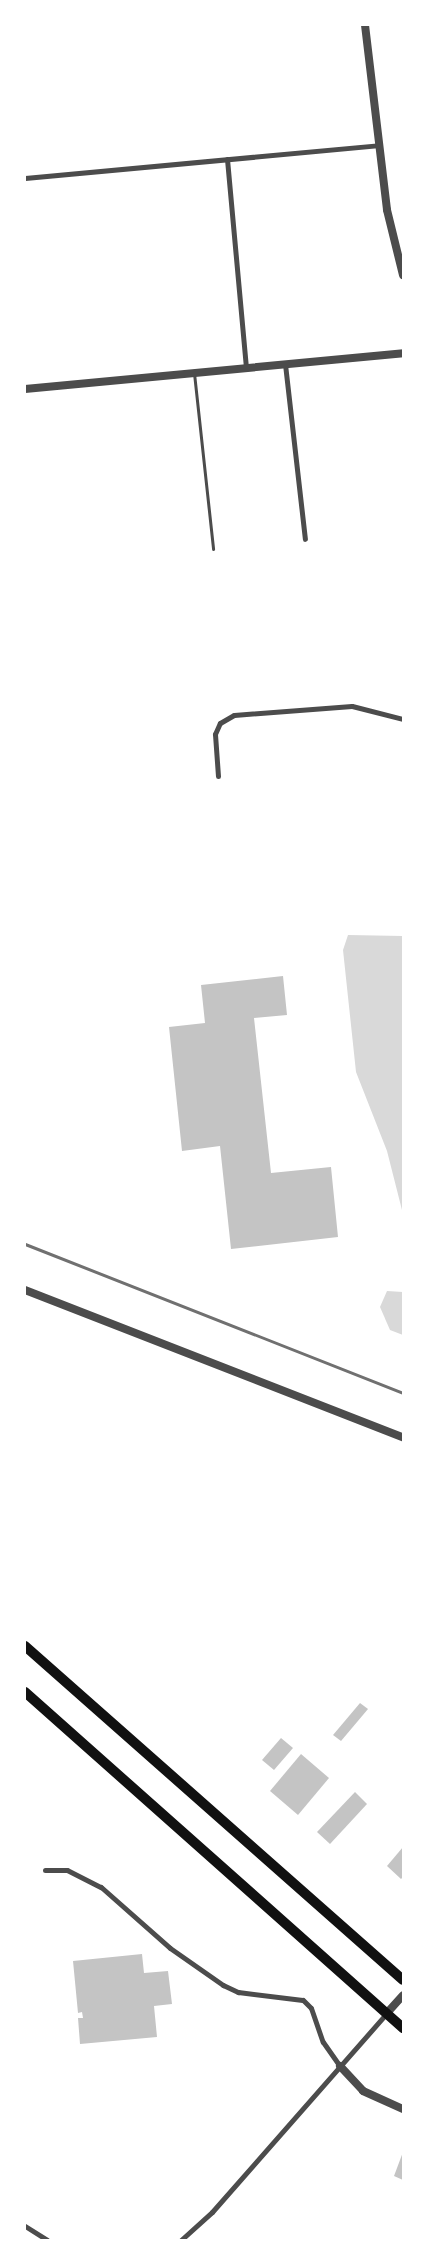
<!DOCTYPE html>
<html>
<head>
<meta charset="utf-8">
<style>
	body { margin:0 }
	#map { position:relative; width:428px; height:2265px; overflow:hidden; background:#fff; font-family:"Varela Round",sans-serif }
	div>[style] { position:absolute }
	.water>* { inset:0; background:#d9d9d9 }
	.building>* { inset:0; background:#c4c4c4 }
	.service>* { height:3px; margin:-1.5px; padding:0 1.5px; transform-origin:1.5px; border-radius:1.5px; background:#4c4c4c }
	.minor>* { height:5px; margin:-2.5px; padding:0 2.5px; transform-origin:2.5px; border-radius:2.5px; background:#4c4c4c }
	.tertiary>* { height:8px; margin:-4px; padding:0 4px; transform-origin:4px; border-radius:4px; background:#4c4c4c }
	.trunk>* { height:10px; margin:-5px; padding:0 5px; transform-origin:5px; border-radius:5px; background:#111 }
	.rail>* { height:3px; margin:-1.5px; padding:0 1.5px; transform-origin:1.5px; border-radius:1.5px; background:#707070 }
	span { translate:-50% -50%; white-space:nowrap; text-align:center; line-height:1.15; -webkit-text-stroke:4.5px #fff; paint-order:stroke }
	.frame { position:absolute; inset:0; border:26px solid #fff; pointer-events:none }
</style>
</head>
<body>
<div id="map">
	<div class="water">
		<i style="clip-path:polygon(348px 935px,403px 936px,403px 1214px,387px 1151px,356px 1072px,343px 950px)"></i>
		<i style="clip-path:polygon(387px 1291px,403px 1292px,403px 1335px,390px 1330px,380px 1307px)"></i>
	</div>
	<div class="building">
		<i style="clip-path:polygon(283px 976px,287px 1015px,254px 1018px,271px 1173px,331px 1167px,338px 1237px,231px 1249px,220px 1146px,182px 1151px,169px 1027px,205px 1023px,201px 985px)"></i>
		<i style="clip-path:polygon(360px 1703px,368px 1709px,341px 1741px,333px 1735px)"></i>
		<i style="clip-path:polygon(281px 1738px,293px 1748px,274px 1770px,262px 1760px)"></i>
		<i style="clip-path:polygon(301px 1754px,329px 1778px,298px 1815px,270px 1791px)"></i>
		<i style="clip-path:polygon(355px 1792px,367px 1804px,330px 1844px,317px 1832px)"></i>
		<i style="clip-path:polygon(403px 1847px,403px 1877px,401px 1879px,387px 1866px)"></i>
		<i style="clip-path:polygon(142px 1954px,144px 1973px,168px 1971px,172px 2004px,154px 2006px,157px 2037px,80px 2044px,78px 2018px,83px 2018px,82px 2012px,78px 2013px,73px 1961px)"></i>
		<i style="clip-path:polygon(403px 2152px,403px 2180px,394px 2176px)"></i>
	</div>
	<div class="service">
		<i style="left:194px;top:373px;width:177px;rotate:83.8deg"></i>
	</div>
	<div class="minor">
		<i style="left:227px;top:159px;width:210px;rotate:84.8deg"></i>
		<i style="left:25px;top:178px;width:356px;rotate:-5.3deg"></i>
		<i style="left:285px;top:364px;width:176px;rotate:83.5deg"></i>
		<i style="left:218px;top:776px;width:42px;rotate:-94.1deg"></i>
		<i style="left:215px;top:734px;width:12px;rotate:-66deg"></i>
		<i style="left:220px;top:723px;width:16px;rotate:-30deg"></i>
		<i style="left:234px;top:715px;width:118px;rotate:-4.4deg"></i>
		<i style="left:352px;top:706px;width:53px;rotate:14.3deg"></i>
		<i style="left:45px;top:1870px;width:22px"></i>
		<i style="left:67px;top:1870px;width:38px;rotate:27deg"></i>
		<i style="left:101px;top:1887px;width:92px;rotate:41.5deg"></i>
		<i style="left:170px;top:1948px;width:65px;rotate:34.9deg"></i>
		<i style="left:223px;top:1985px;width:17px;rotate:25deg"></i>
		<i style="left:238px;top:1992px;width:65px;rotate:7deg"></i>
		<i style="left:303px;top:2000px;width:11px;rotate:45deg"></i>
		<i style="left:311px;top:2008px;width:36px;rotate:71deg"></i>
		<i style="left:323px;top:2042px;width:29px;rotate:55deg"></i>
		<i style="left:25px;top:2226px;width:26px;rotate:32deg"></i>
		<i style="left:181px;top:2240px;width:42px;rotate:-42.1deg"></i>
		<i style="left:212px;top:2212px;width:265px;rotate:-48.7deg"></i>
	</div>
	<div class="tertiary">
		<i style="left:365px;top:25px;width:186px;rotate:83.2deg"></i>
		<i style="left:387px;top:210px;width:67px;rotate:76.2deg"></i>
		<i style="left:25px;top:389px;width:380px;rotate:-5.4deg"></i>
		<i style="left:25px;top:1290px;width:406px;rotate:21.3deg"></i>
		<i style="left:387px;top:2013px;width:24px;rotate:-48deg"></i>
		<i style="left:340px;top:2066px;width:34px;rotate:47deg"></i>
		<i style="left:363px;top:2091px;width:44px;rotate:24.2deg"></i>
	</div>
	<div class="trunk">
		<i style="left:25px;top:1646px;width:504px;rotate:41.46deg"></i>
		<i style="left:25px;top:1692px;width:506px;rotate:41.63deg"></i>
	</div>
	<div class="rail">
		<i style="left:25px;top:1244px;width:406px;rotate:21.5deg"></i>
	</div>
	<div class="frame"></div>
</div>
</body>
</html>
